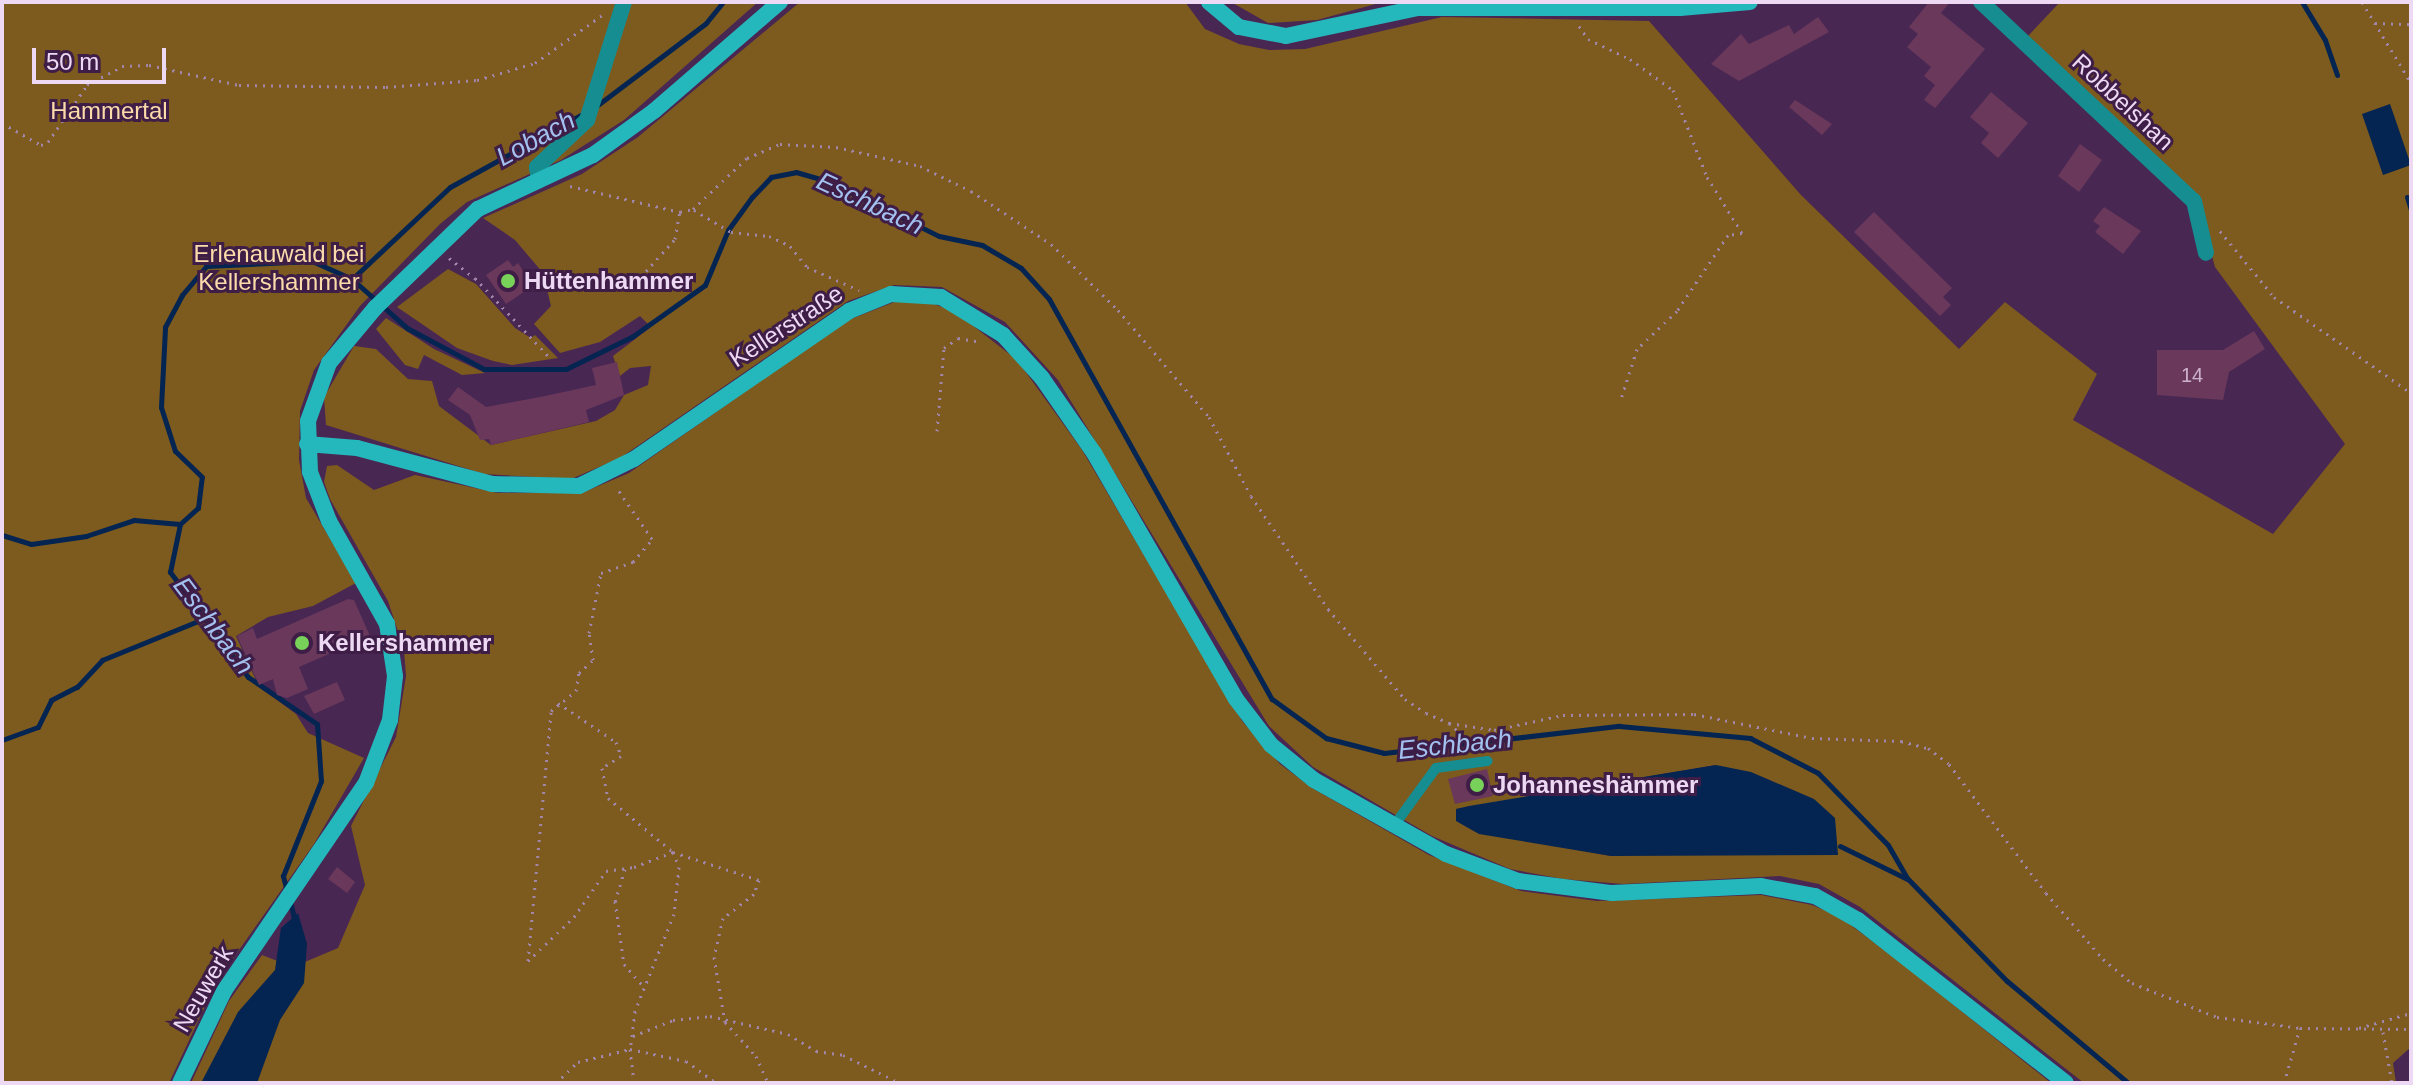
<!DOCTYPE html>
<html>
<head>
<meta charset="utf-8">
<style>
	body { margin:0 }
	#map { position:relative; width:2413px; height:1085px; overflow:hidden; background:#492753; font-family:Helvetica,sans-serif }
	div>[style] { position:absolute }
	.green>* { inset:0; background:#7d5a1e }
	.water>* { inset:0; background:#042451 }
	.stream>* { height:5px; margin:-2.5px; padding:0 2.5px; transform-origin:2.5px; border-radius:2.5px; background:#042451 }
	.building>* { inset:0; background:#69385b }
	.path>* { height:3px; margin-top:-1.5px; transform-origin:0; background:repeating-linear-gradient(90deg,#a186a9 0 2px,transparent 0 8px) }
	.lane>* { height:10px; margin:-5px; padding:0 5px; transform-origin:5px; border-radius:5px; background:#168d90 }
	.street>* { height:16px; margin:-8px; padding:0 8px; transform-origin:8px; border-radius:8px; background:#168d90 }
	.secondary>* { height:16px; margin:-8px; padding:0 8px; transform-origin:8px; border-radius:8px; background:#24b8bc }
	.dots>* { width:22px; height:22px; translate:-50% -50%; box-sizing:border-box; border:4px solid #3e1d47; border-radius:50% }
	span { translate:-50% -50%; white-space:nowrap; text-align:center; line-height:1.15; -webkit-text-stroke:6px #3e1d47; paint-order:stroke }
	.number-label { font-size:20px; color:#cdb1ce }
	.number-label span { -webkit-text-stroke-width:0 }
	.street-label { font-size:24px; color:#eed9f4 }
	.park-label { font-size:24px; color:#fbdbaa }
	.poi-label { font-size:24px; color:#eed9f4; font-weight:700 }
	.left { translate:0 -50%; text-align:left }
	.water-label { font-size:26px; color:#a3c1ef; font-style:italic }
	.frame { position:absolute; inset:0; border:4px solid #eed9f4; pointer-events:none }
	.scale { position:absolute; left:32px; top:48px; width:134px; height:36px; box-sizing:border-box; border:4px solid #eed9f4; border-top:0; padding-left:10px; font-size:24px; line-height:28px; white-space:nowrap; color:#eed9f4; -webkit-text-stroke:6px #3e1d47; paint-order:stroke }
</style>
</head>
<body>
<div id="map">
	<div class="green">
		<i style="clip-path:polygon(2px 2px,758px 2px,624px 120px,561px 160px,467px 202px,440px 224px,360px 306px,314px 370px,300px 411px,299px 460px,306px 498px,356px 583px,313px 606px,268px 617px,236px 636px,259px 687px,296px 714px,308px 733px,364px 758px,314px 844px,217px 981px,169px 1083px,2px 1083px)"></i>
		<i style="clip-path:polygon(evenodd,800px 2px,1185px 2px,1205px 29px,1239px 44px,1269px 50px,1305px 49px,1442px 17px,1649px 21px,1801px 195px,1959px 349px,2005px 302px,2097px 374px,2073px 420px,2273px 534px,2345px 444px,2215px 267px,2196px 198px,2028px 36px,2060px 2px,2411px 2px,2411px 1047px,2393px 1063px,2396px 1083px,2084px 1083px,1860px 907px,1819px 884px,1780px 876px,1623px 884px,1563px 879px,1510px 869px,1432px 836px,1313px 767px,1269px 726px,1058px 380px,1005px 322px,942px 287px,894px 285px,848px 301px,620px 458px,571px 479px,484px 474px,326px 425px,324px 397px,354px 346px,376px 349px,408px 379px,432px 381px,439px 406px,491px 445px,596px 421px,615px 410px,624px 395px,648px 385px,651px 366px,630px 368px,620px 376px,613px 356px,651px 327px,640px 316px,600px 342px,560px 353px,534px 324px,551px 306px,543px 273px,515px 240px,483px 218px,582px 174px,638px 137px,800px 2px,1716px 765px,1611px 856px,1552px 845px,1457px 809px,1716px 765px)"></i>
		<i style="clip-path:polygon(1231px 2px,1383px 2px,1317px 20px,1268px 23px)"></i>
		<i style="clip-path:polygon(448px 269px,476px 284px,515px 328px,531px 338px,535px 335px,558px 358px,512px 365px,493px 361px,457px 348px,397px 307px)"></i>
		<i style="clip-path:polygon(897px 301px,928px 302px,954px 311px,1017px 360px,1082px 450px,1242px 721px,1280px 764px,1312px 788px,1429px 855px,1521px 891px,1597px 901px,1761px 895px,1812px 905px,1840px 917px,1900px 962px,2051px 1083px,191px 1083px,229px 1001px,262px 955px,293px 967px,338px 948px,365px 885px,351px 826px,396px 737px,406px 676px,404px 650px,388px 601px,330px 499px,324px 482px,327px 466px,337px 465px,374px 490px,415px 475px,498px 493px,582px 493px,629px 473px,846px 321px)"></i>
		<i style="clip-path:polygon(386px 318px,434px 349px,485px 373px,462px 375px,424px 355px,418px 369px,405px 365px,376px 329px)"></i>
	</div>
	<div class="water">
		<i style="clip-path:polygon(2390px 104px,2411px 165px,2383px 175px,2362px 114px)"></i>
		<i style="clip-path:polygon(1716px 765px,1751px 772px,1814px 799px,1835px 818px,1838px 855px,1611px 856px,1479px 834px,1456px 821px,1456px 809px,1469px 806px)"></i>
		<i style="clip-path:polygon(298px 913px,307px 944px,304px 983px,280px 1020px,257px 1083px,201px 1083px,238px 1012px,275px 970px,281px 928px)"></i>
	</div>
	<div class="stream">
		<i style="left:2302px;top:2px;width:44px;rotate:58.8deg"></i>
		<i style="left:2325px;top:40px;width:37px;rotate:71deg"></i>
		<i style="left:595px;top:107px;width:139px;rotate:-37.1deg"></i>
		<i style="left:706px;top:23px;width:27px;rotate:-51deg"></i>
		<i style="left:2407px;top:197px;width:14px;rotate:73deg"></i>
		<i style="left:352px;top:279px;width:134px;rotate:-43.2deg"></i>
		<i style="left:450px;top:187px;width:155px;rotate:-28.9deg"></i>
		<i style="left:2px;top:535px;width:30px;rotate:17deg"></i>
		<i style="left:31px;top:544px;width:56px;rotate:-8.3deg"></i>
		<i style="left:86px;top:536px;width:51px;rotate:-18.4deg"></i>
		<i style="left:134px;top:520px;width:46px;rotate:5deg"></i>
		<i style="left:2px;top:740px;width:38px;rotate:-20deg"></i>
		<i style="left:38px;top:727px;width:30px;rotate:-64deg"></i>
		<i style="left:51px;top:700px;width:29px;rotate:-27deg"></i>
		<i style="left:77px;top:687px;width:37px;rotate:-47deg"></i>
		<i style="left:102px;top:660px;width:109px;rotate:-22.1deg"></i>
		<i style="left:1840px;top:846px;width:75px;rotate:26.2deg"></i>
		<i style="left:287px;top:891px;width:16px;rotate:-105deg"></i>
		<i style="left:283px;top:876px;width:102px;rotate:-68.2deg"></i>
		<i style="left:321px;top:781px;width:57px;rotate:-94deg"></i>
		<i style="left:317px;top:724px;width:83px;rotate:-145.7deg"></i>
		<i style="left:248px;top:677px;width:131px;rotate:-126.6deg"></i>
		<i style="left:170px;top:572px;width:49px;rotate:-78.2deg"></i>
		<i style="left:180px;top:524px;width:24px;rotate:-42deg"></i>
		<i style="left:198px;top:508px;width:31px;rotate:-83deg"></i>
		<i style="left:202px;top:477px;width:37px;rotate:-136deg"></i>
		<i style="left:175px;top:451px;width:46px;rotate:-107.7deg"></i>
		<i style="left:161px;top:407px;width:80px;rotate:-87.1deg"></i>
		<i style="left:165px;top:327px;width:36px;rotate:-62deg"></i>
		<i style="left:182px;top:295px;width:38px;rotate:-50deg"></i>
		<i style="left:206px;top:266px;width:106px;rotate:-2.7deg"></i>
		<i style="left:312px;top:261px;width:44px;rotate:24.2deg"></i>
		<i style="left:352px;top:279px;width:74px;rotate:41.7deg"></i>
		<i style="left:407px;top:328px;width:87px;rotate:28deg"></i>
		<i style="left:484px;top:369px;width:82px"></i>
		<i style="left:566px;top:369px;width:75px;rotate:-26.2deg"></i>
		<i style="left:633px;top:336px;width:88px;rotate:-35.3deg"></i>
		<i style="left:705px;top:285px;width:60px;rotate:-67.3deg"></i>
		<i style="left:728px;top:230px;width:41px;rotate:-54deg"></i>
		<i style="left:752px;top:197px;width:28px;rotate:-46deg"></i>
		<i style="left:771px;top:177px;width:25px;rotate:-11deg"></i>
		<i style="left:796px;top:172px;width:33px;rotate:16deg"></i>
		<i style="left:828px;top:181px;width:124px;rotate:26.4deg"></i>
		<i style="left:939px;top:236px;width:44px;rotate:11.8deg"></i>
		<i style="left:982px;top:245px;width:45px;rotate:30.5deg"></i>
		<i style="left:1021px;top:268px;width:42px;rotate:47.9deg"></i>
		<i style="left:1049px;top:299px;width:458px;rotate:60.9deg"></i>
		<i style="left:1272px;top:699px;width:67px;rotate:35.8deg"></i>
		<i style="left:1326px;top:738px;width:60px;rotate:14.5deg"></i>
		<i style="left:1384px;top:753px;width:237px;rotate:-6.6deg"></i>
		<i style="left:1619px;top:726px;width:132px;rotate:5.2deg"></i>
		<i style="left:1750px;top:738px;width:76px;rotate:27.2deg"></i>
		<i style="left:1818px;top:773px;width:100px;rotate:45.8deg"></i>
		<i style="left:1888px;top:845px;width:39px;rotate:60deg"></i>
		<i style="left:1908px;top:879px;width:142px;rotate:45.9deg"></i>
		<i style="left:2007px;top:981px;width:158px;rotate:40.1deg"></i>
		<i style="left:290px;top:901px;width:22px;rotate:77deg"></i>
	</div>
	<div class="building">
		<i style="clip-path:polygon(1929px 2px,1950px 2px,1941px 13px,1985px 49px,1935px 108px,1924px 100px,1935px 85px,1924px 76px,1931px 67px,1907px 47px,1918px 34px,1909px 27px)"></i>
		<i style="clip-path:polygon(1818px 17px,1829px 32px,1739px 81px,1711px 64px,1741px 34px,1749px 44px,1789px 25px,1794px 34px)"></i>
		<i style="clip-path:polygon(1991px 92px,2028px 123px,1998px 158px,1981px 143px,1989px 133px,1970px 117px)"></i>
		<i style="clip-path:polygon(1795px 100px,1832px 124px,1822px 135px,1789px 107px)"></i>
		<i style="clip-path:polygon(2080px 144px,2102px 160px,2079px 192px,2058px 176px)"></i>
		<i style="clip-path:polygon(2104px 207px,2141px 231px,2123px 254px,2095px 232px,2100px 226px,2093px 221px)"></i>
		<i style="clip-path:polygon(1874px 212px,1952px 288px,1943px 297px,1951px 305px,1940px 316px,1854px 232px)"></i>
		<i style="clip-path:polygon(508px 260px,513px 267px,518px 263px,529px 279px,523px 283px,528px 289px,506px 304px,486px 275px)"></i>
		<i style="clip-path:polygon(2254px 331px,2265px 349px,2229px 372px,2223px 400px,2157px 395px,2157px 350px,2223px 350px)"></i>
		<i style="clip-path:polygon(617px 362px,624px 395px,586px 410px,589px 422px,491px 445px,489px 439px,480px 440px,470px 415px,448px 400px,458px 387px,486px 407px,545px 396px,596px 385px,592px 368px)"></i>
		<i style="clip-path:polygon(348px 599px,354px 600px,370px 636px,299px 667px,308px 689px,287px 698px,277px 695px,273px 679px,259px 685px,237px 636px,253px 628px,257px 639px)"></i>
		<i style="clip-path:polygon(337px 682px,345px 700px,314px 714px,304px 696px)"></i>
		<i style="clip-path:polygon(1487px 769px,1493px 796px,1455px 804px,1448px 779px)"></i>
		<i style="clip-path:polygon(337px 867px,355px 882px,347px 893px,328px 879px)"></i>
	</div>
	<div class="path">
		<i style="left:2362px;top:2px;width:95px;rotate:58.8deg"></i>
		<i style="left:2375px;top:23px;width:36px;rotate:2deg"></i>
		<i style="left:1579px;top:26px;width:16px;rotate:55deg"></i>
		<i style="left:1588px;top:39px;width:47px;rotate:25.5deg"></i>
		<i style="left:1630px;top:59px;width:53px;rotate:35.8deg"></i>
		<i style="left:1673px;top:90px;width:93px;rotate:68.7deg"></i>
		<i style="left:1707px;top:177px;width:66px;rotate:58deg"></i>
		<i style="left:1742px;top:233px;width:14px;rotate:172deg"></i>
		<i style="left:1728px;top:235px;width:92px;rotate:123.9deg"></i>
		<i style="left:1677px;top:311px;width:55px;rotate:136.5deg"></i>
		<i style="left:1637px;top:349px;width:52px;rotate:107.7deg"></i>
		<i style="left:2px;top:123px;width:45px;rotate:29.4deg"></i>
		<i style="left:41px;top:145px;width:8px;rotate:-23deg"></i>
		<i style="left:48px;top:142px;width:69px;rotate:-55.6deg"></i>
		<i style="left:87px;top:85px;width:40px;rotate:-28deg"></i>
		<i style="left:122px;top:66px;width:27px;rotate:-2deg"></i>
		<i style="left:149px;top:65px;width:92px;rotate:12.5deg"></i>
		<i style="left:239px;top:85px;width:147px;rotate:0.8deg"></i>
		<i style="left:386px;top:87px;width:91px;rotate:-4.4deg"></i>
		<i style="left:477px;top:80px;width:60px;rotate:-16.3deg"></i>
		<i style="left:535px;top:63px;width:86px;rotate:-35.5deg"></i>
		<i style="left:570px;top:186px;width:113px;rotate:13.3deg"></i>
		<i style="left:680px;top:212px;width:13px;rotate:-13deg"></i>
		<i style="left:693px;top:209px;width:74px;rotate:-43.4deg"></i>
		<i style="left:747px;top:158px;width:36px;rotate:-23deg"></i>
		<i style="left:780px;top:144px;width:56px;rotate:3.1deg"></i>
		<i style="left:836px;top:147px;width:86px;rotate:12.7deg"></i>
		<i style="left:920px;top:166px;width:57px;rotate:26.1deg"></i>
		<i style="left:971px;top:191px;width:96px;rotate:33.5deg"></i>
		<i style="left:1051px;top:244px;width:94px;rotate:44.6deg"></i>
		<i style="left:1118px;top:310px;width:140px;rotate:49.6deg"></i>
		<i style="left:1209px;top:417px;width:89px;rotate:62deg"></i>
		<i style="left:1251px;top:496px;width:137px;rotate:55.7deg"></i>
		<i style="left:1328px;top:609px;width:118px;rotate:49.5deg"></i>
		<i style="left:1405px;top:699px;width:25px;rotate:34deg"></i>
		<i style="left:1426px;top:713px;width:25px;rotate:23deg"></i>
		<i style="left:1449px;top:723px;width:46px;rotate:8.8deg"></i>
		<i style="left:1494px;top:730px;width:71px;rotate:-12.3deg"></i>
		<i style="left:1563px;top:715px;width:131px;rotate:-0.4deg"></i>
		<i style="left:1694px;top:714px;width:120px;rotate:11.5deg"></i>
		<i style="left:1812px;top:738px;width:89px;rotate:1.9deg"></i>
		<i style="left:1901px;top:741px;width:28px;rotate:15deg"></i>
		<i style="left:1928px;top:748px;width:26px;rotate:37deg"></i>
		<i style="left:1949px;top:764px;width:161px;rotate:53.1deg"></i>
		<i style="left:2046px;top:893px;width:87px;rotate:49.2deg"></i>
		<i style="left:2103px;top:959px;width:38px;rotate:40deg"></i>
		<i style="left:2132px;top:983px;width:92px;rotate:21.8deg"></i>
		<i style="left:2217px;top:1017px;width:84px;rotate:7.5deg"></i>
		<i style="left:2300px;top:1028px;width:111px;rotate:0.5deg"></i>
		<i style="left:694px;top:210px;width:43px;rotate:30.7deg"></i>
		<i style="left:731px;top:232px;width:38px;rotate:6deg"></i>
		<i style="left:769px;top:236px;width:23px;rotate:25deg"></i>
		<i style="left:790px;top:246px;width:27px;rotate:51deg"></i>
		<i style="left:807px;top:267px;width:57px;rotate:23.9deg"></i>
		<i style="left:2220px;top:231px;width:85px;rotate:50.7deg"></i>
		<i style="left:2274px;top:297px;width:167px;rotate:35deg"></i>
		<i style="left:449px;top:258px;width:33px;rotate:38deg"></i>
		<i style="left:475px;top:278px;width:111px;rotate:46.8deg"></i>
		<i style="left:630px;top:289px;width:67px;rotate:-48deg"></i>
		<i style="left:675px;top:239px;width:27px;rotate:-80deg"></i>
		<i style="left:937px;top:431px;width:83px;rotate:-85.2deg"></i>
		<i style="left:944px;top:348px;width:17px;rotate:-36deg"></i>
		<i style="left:958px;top:338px;width:23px;rotate:10deg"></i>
		<i style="left:558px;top:703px;width:70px;rotate:33.9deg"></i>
		<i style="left:616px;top:742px;width:15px;rotate:70deg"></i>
		<i style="left:621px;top:756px;width:22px;rotate:148deg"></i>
		<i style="left:602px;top:768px;width:31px;rotate:79deg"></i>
		<i style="left:608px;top:798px;width:85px;rotate:39.7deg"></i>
		<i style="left:673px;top:852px;width:16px;rotate:68deg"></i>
		<i style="left:679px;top:867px;width:47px;rotate:96.1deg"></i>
		<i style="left:674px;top:914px;width:105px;rotate:111.9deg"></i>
		<i style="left:635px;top:1011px;width:38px;rotate:97deg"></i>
		<i style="left:630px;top:1049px;width:34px;rotate:83deg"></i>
		<i style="left:1449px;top:723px;width:12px;rotate:42deg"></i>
		<i style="left:1458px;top:731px;width:20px;rotate:90deg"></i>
		<i style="left:625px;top:869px;width:34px;rotate:107deg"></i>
		<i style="left:615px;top:901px;width:64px;rotate:81.9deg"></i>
		<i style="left:624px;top:964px;width:30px;rotate:49deg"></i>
		<i style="left:528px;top:961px;width:251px;rotate:-84.7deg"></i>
		<i style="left:551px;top:711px;width:32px;rotate:-39deg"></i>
		<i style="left:576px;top:691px;width:18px;rotate:-81deg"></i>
		<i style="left:579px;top:673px;width:19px;rotate:-43deg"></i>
		<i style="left:593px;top:660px;width:27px;rotate:-98deg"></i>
		<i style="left:589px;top:633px;width:61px;rotate:-78.7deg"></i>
		<i style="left:601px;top:573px;width:34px;rotate:-19deg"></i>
		<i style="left:633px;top:562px;width:30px;rotate:-50deg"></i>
		<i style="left:652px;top:539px;width:62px;rotate:-124.5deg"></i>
		<i style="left:528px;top:961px;width:64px;rotate:-43.7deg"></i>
		<i style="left:574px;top:917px;width:56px;rotate:-55.2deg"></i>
		<i style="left:606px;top:871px;width:28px;rotate:-8deg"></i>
		<i style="left:634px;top:867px;width:42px;rotate:-21deg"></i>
		<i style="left:673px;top:852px;width:90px;rotate:18deg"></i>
		<i style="left:759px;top:880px;width:15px;rotate:110deg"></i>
		<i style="left:754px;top:894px;width:39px;rotate:142deg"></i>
		<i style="left:723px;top:918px;width:40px;rotate:103deg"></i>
		<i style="left:714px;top:957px;width:66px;rotate:80.4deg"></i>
		<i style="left:725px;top:1022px;width:46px;rotate:47.6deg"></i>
		<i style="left:756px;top:1056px;width:30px;rotate:66deg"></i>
		<i style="left:2359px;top:1028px;width:54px;rotate:-16.1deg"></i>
		<i style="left:2383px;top:1032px;width:52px;rotate:80deg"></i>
		<i style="left:633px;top:1036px;width:43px;rotate:-21.8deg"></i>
		<i style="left:673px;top:1020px;width:37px;rotate:-6deg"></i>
		<i style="left:710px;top:1016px;width:80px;rotate:13deg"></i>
		<i style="left:788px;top:1034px;width:33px;rotate:31deg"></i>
		<i style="left:816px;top:1051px;width:27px;rotate:8deg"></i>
		<i style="left:843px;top:1055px;width:64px;rotate:26.2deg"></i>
		<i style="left:556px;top:1083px;width:30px;rotate:-44deg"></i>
		<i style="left:578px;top:1062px;width:54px;rotate:-14deg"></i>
		<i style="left:630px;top:1049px;width:57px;rotate:12.1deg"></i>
		<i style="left:686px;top:1061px;width:37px;rotate:36deg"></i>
		<i style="left:2284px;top:1083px;width:57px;rotate:-73.8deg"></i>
	</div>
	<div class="lane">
		<i style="left:1393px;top:827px;width:73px;rotate:-53.9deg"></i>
		<i style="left:1436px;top:768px;width:52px;rotate:-7.7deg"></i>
	</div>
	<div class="street">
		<i style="left:1981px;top:2px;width:291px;rotate:43.1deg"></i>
		<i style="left:2194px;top:201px;width:53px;rotate:77deg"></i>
		<i style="left:539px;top:180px;width:13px;rotate:-99deg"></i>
		<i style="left:537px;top:167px;width:69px;rotate:-43.2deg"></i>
		<i style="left:587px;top:120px;width:124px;rotate:-72.6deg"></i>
	</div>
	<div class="secondary">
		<i style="left:1209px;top:2px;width:39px;rotate:40deg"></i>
		<i style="left:1239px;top:27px;width:48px;rotate:10.8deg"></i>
		<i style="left:1286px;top:36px;width:135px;rotate:-12deg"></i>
		<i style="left:1418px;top:8px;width:262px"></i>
		<i style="left:1680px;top:8px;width:70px;rotate:-4.9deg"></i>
		<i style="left:307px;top:444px;width:50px;rotate:4.6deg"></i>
		<i style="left:357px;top:448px;width:140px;rotate:14.9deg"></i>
		<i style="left:492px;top:484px;width:87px;rotate:1.3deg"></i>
		<i style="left:579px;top:486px;width:61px;rotate:-26.1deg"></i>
		<i style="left:634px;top:459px;width:261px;rotate:-34.5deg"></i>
		<i style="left:849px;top:311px;width:45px;rotate:-22deg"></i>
		<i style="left:891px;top:294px;width:50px;rotate:3.4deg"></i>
		<i style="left:941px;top:297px;width:73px;rotate:31.5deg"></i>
		<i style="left:1003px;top:335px;width:58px;rotate:47.8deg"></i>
		<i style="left:1042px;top:378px;width:91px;rotate:55.3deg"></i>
		<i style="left:1094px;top:453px;width:284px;rotate:60deg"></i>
		<i style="left:1236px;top:699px;width:58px;rotate:52.7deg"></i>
		<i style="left:1271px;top:745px;width:55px;rotate:39.1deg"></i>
		<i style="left:1314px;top:780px;width:151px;rotate:29.3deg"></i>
		<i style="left:1446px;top:854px;width:77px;rotate:20.6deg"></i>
		<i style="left:1518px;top:881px;width:95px;rotate:7.3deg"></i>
		<i style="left:1612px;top:893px;width:149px;rotate:-2.7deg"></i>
		<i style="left:1761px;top:886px;width:55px;rotate:10.5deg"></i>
		<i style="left:1815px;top:896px;width:49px;rotate:29.2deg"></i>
		<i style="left:1858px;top:920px;width:264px;rotate:38.1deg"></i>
		<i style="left:180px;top:1083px;width:102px;rotate:-64.4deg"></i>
		<i style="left:224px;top:991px;width:252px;rotate:-55.7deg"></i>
		<i style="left:366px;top:783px;width:67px;rotate:-69.1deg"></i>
		<i style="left:390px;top:720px;width:44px;rotate:-83.5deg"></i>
		<i style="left:395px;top:676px;width:53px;rotate:-98.7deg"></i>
		<i style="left:387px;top:624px;width:118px;rotate:-119.4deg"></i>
		<i style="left:329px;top:521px;width:53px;rotate:-111.2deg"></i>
		<i style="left:310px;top:472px;width:51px;rotate:-92.2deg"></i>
		<i style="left:308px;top:421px;width:62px;rotate:-70.1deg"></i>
		<i style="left:329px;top:363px;width:72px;rotate:-50.1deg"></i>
		<i style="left:375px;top:308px;width:143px;rotate:-43.9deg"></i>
		<i style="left:478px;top:209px;width:127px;rotate:-25.2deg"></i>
		<i style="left:593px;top:155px;width:75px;rotate:-35.8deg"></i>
		<i style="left:654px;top:111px;width:167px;rotate:-40.9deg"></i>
	</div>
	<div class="dots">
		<i style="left:508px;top:281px;background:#78d158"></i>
		<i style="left:302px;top:643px;background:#78d158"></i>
		<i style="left:1477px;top:785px;background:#78d158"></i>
	</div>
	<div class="number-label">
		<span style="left:2192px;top:375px">14</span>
	</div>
	<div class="street-label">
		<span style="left:2123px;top:102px;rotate:43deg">Robbelshan</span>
		<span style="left:786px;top:326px;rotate:-33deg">Kellerstraße</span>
		<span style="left:203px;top:989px;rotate:-60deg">Neuwerk</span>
	</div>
	<div class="park-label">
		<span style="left:109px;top:111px">Hammertal</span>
		<span style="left:279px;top:268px">Erlenauwald bei<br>Kellershammer</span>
	</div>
	<div class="poi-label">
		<span class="left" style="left:524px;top:281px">Hüttenhammer</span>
		<span class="left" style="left:318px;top:643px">Kellershammer</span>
		<span class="left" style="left:1493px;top:785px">Johanneshämmer</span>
	</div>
	<div class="water-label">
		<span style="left:536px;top:139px;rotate:-29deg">Lobach</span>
		<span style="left:870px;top:204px;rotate:25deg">Eschbach</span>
		<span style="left:213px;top:626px;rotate:53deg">Eschbach</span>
		<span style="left:1455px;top:745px;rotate:-6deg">Eschbach</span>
	</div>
	<div class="frame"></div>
	<div class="scale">50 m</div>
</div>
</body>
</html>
